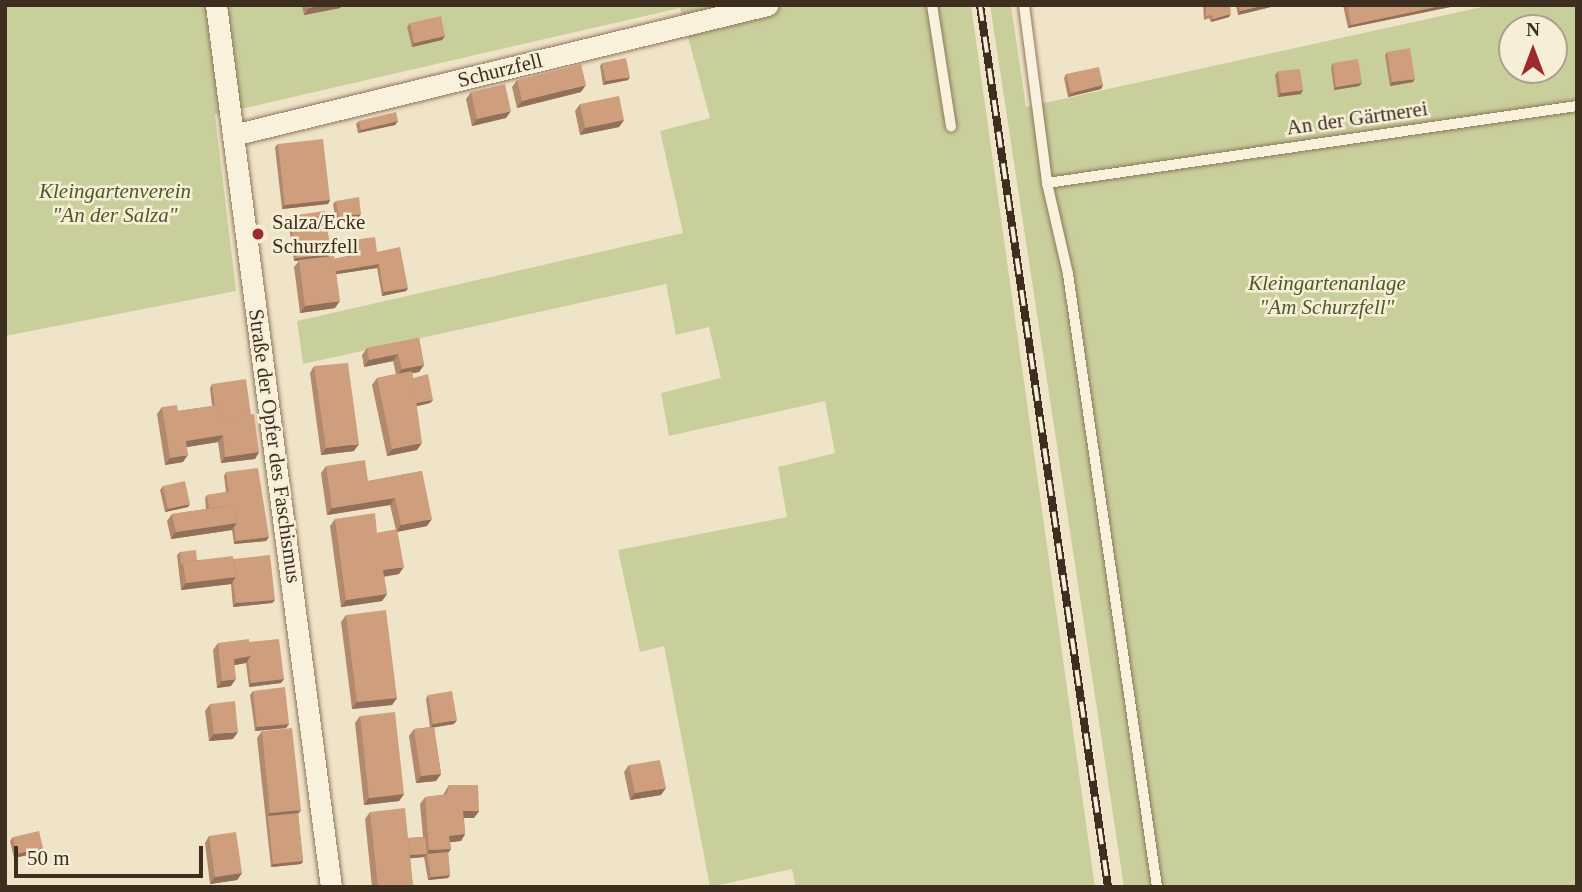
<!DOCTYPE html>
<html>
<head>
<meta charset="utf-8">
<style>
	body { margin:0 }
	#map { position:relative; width:1582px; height:892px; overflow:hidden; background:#f0e4c8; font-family:Georgia,serif }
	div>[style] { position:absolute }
	.green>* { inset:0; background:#c9cf9b }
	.roads { filter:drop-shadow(0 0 2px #8d765c) drop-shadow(0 0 2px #8d765c) }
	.service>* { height:10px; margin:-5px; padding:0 5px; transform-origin:5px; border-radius:5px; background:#faf1dc }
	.minor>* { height:21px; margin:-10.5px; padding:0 10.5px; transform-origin:10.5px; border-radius:10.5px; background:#faf1dc }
	.rail>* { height:8px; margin-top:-4px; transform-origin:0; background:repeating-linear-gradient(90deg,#f7eed8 0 16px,#3d2e20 0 32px); box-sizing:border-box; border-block:2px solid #3d2e20 }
	.wall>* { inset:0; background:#b2896c }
	.shaded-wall>* { inset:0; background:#916f58 }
	.building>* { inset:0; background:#cf9f7d }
	.dots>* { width:19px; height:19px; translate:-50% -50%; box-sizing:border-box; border:4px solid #f7eed8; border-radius:50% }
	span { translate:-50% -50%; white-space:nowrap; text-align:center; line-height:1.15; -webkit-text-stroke:5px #f7eed8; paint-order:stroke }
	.street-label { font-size:21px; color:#3d2e20 }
	.park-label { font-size:21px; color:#4d5a26; font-style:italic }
	.poi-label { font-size:21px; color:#3d2e20 }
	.left { translate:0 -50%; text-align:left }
	.frame { position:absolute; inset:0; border:7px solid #3d2e20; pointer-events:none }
	.north { position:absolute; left:1498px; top:14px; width:70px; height:70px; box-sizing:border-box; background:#f7eed8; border:2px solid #ada18e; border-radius:50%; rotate:0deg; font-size:19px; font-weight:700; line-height:28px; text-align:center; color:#3d2e20 }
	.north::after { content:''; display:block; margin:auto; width:24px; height:32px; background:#9e2a2b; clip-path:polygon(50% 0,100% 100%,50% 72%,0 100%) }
	.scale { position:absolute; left:14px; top:846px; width:189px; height:32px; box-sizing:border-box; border:4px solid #3d2e20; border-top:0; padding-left:9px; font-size:21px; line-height:24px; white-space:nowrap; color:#3d2e20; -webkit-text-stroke:5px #f7eed8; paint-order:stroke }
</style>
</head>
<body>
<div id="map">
	<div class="green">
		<i style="clip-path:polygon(5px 5px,971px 5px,1095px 887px,796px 887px,792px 869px,710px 887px,664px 646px,640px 652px,618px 550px,787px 517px,778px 467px,835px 453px,825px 401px,669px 436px,661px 393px,721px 378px,709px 327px,676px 335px,666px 284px,303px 364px,297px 321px,683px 233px,660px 131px,710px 118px,680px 8px,215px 115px,236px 291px,5px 336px)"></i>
		<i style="clip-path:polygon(evenodd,990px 5px,1011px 5px,1026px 107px,1491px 5px,1577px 5px,1577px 887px,1124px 887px,990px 5px,1512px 28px,1554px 28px,1554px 70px,1512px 70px,1512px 28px)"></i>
	</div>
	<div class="roads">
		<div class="service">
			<i style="left:932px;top:5px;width:123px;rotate:81.1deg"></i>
			<i style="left:1024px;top:5px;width:179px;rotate:82.6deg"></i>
			<i style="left:1047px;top:183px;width:536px;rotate:-8.27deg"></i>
			<i style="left:1047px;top:183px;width:93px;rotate:77deg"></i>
			<i style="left:1068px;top:274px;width:619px;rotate:81.74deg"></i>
		</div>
		<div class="minor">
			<i style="left:216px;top:5px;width:889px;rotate:82.57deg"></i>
			<i style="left:233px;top:135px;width:550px;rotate:-13.68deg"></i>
		</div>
	</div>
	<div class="rail">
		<i style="left:980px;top:5px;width:891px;rotate:81.74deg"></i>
	</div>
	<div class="wall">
		<i style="clip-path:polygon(302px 5px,342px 5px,340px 8px,304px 15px)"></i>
		<i style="clip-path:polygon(1203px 5px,1230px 5px,1229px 17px,1211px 22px,1209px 18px,1204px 20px)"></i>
		<i style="clip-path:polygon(1236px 5px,1279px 5px,1238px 15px)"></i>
		<i style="clip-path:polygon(1343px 5px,1460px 5px,1348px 28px)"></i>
		<i style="clip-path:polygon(410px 23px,445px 36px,442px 40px,412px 47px,407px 27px)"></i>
		<i style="clip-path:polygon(1387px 52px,1413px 82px,1390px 86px,1385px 55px)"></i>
		<i style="clip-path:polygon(602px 63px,628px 80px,603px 85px,600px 66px)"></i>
		<i style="clip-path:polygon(1333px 63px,1362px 83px,1359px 86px,1334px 90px,1331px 67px)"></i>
		<i style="clip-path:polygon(1278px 71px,1301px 94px,1278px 97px,1275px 75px)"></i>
		<i style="clip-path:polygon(1066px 74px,1103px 85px,1101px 89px,1068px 97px,1064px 78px)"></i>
		<i style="clip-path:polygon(517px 80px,581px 92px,517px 108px,512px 87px)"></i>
		<i style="clip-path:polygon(471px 92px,506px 118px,472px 126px,466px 99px)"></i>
		<i style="clip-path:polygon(580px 104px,624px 120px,619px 127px,580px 135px,575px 111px)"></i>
		<i style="clip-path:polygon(359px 121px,398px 121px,395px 125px,358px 133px,356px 124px)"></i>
		<i style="clip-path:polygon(278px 144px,330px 200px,328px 204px,282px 209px,275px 147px)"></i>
		<i style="clip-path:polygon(336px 201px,359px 217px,336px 221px,333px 204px)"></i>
		<i style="clip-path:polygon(290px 216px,329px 256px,334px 259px,352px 255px,351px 243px,353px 240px,377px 252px,408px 288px,406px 291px,382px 296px,377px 268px,336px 274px,335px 308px,300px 313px,294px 267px,299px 261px,294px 261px,288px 219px)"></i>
		<i style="clip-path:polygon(419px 338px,424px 365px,419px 372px,412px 373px,413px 378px,433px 400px,430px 403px,417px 406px,417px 450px,387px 456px,372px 385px,377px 378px,396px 374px,393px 361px,364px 367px,362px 355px,367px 348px)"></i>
		<i style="clip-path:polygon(314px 366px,354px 451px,321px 455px,310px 373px)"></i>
		<i style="clip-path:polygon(212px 384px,251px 415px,259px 452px,255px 459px,221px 463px,218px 442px,187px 447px,183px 462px,165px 465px,157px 414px,162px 407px,178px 411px,212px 406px,210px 388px)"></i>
		<i style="clip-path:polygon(326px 466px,368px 481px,422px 471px,427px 526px,397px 532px,399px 574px,384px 577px,387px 594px,382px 601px,341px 607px,330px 526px,335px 519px,377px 533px,396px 530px,390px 505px,327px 515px,321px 473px)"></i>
		<i style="clip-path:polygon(226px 472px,269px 537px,266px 541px,234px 544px,232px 530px,171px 539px,167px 521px,172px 514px,206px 509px,205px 498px,207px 495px,226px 492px,224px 476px)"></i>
		<i style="clip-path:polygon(163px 486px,188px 507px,165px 512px,160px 490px)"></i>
		<i style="clip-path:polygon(180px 552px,197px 560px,234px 559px,275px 600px,272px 603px,233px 607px,231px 584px,181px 590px,177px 555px)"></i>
		<i style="clip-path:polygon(346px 615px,397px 698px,392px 705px,352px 709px,341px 622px)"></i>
		<i style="clip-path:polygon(249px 642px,284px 679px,281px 683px,249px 687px,246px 663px,234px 665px,231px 686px,217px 688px,213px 650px,218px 643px)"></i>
		<i style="clip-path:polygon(253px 691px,289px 724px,286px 728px,255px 731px,250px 695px)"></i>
		<i style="clip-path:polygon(428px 695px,454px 724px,434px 727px,441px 774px,436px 781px,416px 783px,409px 736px,414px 729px,430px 727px,426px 699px)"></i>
		<i style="clip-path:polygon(210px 704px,233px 739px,209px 741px,205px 711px)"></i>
		<i style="clip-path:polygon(360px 716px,404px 794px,399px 801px,364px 805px,355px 723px)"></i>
		<i style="clip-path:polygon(262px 731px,298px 813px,303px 861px,301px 864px,271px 867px,257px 738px)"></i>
		<i style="clip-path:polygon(629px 765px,661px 795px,630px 800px,624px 772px)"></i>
		<i style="clip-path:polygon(449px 785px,479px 811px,474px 818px,464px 818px,465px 834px,461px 841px,450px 842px,451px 849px,448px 852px,450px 875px,448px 878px,428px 880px,424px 857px,410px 858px,413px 887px,372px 887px,365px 819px,370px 812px,408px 838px,423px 837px,420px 804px,425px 797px,443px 795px)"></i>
		<i style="clip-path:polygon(209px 836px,242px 873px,237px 880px,210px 884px,205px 843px)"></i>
		<i style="clip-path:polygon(13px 837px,43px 848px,41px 852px,14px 858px,10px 841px)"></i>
	</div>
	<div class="shaded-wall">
		<i style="clip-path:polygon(324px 5px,342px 5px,340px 8px,304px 15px,309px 8px)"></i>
		<i style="clip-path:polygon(1266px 5px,1279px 5px,1238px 15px,1240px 11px)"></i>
		<i style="clip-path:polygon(1445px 5px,1460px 5px,1348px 28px,1351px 25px)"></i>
		<i style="clip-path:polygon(1231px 14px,1229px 17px,1211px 22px,1213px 19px)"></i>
		<i style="clip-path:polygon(445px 36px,442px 40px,412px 47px,414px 43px)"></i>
		<i style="clip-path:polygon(630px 77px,628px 80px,603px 85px,606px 81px)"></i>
		<i style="clip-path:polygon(1415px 79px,1413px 82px,1390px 86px,1392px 82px)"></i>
		<i style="clip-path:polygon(1362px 83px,1359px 86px,1334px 90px,1336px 87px)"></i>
		<i style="clip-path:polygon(586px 85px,581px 92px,517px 108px,522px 101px)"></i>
		<i style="clip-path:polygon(1103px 85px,1101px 89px,1068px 97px,1071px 93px)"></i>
		<i style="clip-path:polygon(1303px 90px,1301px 94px,1278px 97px,1281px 93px)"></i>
		<i style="clip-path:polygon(511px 111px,506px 118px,472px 126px,477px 119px)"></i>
		<i style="clip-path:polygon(624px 120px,619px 127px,580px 135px,585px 128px)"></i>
		<i style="clip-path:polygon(398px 121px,395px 125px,358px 133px,361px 130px)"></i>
		<i style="clip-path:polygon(330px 200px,328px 204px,282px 209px,285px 205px)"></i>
		<i style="clip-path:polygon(361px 214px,359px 217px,336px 221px,339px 217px)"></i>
		<i style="clip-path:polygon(331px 254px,328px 257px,294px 261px,296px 258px)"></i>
		<i style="clip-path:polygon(379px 264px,377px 268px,331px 275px,333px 272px)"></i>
		<i style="clip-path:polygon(408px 288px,406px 291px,382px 296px,384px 292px)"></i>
		<i style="clip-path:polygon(340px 301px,335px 308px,300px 313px,305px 306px)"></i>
		<i style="clip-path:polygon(398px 354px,393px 361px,364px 367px,369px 360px)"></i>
		<i style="clip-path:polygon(424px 365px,419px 372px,397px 376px,402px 369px)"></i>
		<i style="clip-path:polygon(433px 400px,430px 403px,413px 407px,415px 403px)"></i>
		<i style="clip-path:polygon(223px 435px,218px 442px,181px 448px,186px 441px)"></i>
		<i style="clip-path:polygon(422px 443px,417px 450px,387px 456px,392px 449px)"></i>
		<i style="clip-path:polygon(359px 444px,354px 451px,321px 455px,326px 448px)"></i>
		<i style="clip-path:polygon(259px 452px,255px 459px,221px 463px,225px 457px)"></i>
		<i style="clip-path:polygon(188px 455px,183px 462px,165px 465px,170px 458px)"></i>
		<i style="clip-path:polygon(395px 498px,390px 505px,327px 515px,332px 508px)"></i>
		<i style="clip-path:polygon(190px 504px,188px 507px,165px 512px,168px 509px)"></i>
		<i style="clip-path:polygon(432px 519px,427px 526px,396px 532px,401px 525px)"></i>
		<i style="clip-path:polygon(237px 523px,232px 530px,171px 539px,176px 532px)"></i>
		<i style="clip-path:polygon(269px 537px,266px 541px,234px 544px,236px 541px)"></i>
		<i style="clip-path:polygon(404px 567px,399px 574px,378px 577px,383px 570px)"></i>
		<i style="clip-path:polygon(236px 577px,231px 584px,181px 590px,186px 583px)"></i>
		<i style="clip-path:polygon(387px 594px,382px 601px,341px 607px,346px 600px)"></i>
		<i style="clip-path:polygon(275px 600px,272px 603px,233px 607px,236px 603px)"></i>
		<i style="clip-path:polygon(251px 656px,246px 663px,229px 666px,234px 659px)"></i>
		<i style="clip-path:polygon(236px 679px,231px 686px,217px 688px,222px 681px)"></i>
		<i style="clip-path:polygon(284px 679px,281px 683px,249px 687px,251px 683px)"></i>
		<i style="clip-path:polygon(397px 698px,392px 705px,352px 709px,357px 702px)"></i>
		<i style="clip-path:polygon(457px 720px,454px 724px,431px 728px,433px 724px)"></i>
		<i style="clip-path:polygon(289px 724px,286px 728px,255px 731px,257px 727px)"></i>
		<i style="clip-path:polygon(238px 732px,233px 739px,209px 741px,214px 734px)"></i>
		<i style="clip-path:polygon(441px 774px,436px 781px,416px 783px,421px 776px)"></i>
		<i style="clip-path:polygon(666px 788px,661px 795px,630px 800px,635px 793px)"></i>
		<i style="clip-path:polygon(404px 794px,399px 801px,364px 805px,369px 798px)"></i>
		<i style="clip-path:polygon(301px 810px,296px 817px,268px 816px,270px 813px)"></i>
		<i style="clip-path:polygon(463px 811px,479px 811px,474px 818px,458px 818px)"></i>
		<i style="clip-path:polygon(465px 834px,461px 841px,444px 843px,449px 836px)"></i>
		<i style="clip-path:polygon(43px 848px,41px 852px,14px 858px,16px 854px)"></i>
		<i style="clip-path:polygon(451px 849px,446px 856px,427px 854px,424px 857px,404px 859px,407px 855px,427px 854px,429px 850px)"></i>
		<i style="clip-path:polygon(303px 861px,301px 864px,271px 867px,273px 864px)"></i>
		<i style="clip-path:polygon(242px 873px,237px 880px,210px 884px,215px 877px)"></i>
		<i style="clip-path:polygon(450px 875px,448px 878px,428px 880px,431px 877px)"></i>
	</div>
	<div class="building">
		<i style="clip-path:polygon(308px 5px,324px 5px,309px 8px)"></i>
		<i style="clip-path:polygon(1206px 5px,1230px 5px,1231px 14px,1213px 19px,1212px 15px,1206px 16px)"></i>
		<i style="clip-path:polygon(1239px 5px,1266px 5px,1240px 11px)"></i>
		<i style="clip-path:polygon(1347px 5px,1445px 5px,1351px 25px)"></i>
		<i style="clip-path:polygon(441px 16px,445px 36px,414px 43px,410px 23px)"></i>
		<i style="clip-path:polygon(1410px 48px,1415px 79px,1392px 82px,1387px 52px)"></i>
		<i style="clip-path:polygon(626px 58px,630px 77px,606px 81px,602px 63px)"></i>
		<i style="clip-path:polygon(1358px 59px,1362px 83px,1336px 87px,1333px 63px)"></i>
		<i style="clip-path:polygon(581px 64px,586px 85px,522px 101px,517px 80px)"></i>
		<i style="clip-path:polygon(1099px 67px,1103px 85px,1071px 93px,1066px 74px)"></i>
		<i style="clip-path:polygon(1300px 69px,1303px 90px,1281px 93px,1278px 71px)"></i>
		<i style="clip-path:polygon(505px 84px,511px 111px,477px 119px,471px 92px)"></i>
		<i style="clip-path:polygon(619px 96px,624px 120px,585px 128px,580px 104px)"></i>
		<i style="clip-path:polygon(396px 112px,398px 121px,361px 130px,359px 121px)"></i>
		<i style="clip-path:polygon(323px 139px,330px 200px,285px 205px,278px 144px)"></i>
		<i style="clip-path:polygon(359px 197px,361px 214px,339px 217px,336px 201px)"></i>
		<i style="clip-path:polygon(325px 211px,331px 254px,296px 258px,290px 216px)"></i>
		<i style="clip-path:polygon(375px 237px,377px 252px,400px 247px,408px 288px,384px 292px,379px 264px,336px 271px,334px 259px,355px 255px,353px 240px)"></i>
		<i style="clip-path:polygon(334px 256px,340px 301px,305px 306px,299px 260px)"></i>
		<i style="clip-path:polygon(419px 338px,424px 365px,402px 369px,398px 354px,369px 360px,367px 348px)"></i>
		<i style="clip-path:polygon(348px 363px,359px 444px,326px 448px,314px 366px)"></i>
		<i style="clip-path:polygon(412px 371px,422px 443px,392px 449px,377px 378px)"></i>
		<i style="clip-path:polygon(428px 374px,433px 400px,416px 403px,413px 378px)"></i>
		<i style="clip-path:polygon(246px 379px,251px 415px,220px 419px,218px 405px,215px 405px,212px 384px)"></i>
		<i style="clip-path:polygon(177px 405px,178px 411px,218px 405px,220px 419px,254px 414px,259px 452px,225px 457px,223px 435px,186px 441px,188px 455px,170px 458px,162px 407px)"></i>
		<i style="clip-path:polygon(365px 460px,368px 481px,422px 471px,432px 519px,401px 525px,395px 498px,332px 508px,326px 466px)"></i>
		<i style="clip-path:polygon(258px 468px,269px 537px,236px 541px,234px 527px,237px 523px,234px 505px,209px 508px,207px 495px,229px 492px,226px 472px)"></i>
		<i style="clip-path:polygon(185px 481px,190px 504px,168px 509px,163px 486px)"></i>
		<i style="clip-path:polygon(234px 505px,237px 523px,176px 532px,172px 514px)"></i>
		<i style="clip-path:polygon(375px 513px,377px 533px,397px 529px,404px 567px,383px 570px,387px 594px,346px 600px,335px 519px)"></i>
		<i style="clip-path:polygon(196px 550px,197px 560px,183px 562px,181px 565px,180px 552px)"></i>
		<i style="clip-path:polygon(270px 555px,275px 600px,236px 603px,233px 581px,236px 577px,234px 559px)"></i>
		<i style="clip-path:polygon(233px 556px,236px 577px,186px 583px,183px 562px)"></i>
		<i style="clip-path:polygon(386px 610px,397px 698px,357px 702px,346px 615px)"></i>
		<i style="clip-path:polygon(249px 639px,251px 656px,234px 659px,236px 679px,222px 681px,218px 643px)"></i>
		<i style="clip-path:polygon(279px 639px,284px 679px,251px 683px,248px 660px,251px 656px,249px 642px)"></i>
		<i style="clip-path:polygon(285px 687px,289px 724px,257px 727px,253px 691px)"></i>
		<i style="clip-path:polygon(452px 691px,457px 720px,433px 724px,428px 695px)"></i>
		<i style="clip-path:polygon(235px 701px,238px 732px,214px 734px,210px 704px)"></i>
		<i style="clip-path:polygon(395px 712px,404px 794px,369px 798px,360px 716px)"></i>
		<i style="clip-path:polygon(434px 727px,441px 774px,421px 776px,414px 729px)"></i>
		<i style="clip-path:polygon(292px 728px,301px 810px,270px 813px,262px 731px)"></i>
		<i style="clip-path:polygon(660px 760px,666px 788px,635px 793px,629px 765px)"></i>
		<i style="clip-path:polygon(449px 785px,478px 785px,479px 811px,463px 811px,465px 834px,449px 836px,451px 849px,429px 850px,425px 797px,447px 794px)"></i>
		<i style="clip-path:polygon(405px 808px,413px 887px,378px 887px,370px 812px)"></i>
		<i style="clip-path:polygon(298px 813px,303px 861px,273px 864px,268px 816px)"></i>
		<i style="clip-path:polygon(39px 831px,43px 848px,16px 854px,13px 837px)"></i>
		<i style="clip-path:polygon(236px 832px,242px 873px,215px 877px,209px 836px)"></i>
		<i style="clip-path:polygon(425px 837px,427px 854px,410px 855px,408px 838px)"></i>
		<i style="clip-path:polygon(448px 852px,450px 875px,431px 877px,427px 854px)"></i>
	</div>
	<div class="dots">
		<i style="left:258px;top:234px;background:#9e2a2b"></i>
	</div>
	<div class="street-label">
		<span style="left:500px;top:70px;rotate:-14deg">Schurzfell</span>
		<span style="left:1357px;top:118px;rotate:-8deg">An der Gärtnerei</span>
		<span style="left:275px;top:446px;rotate:82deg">Straße der Opfer des Faschismus</span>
	</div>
	<div class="park-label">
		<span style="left:115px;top:203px">Kleingartenverein<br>"An der Salza"</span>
		<span style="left:1327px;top:295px">Kleingartenanlage<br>"Am Schurzfell"</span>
	</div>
	<div class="poi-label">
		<span class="left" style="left:272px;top:234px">Salza/Ecke<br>Schurzfell</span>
	</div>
	<div class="frame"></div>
	<div class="north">N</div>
	<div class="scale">50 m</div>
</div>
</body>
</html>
